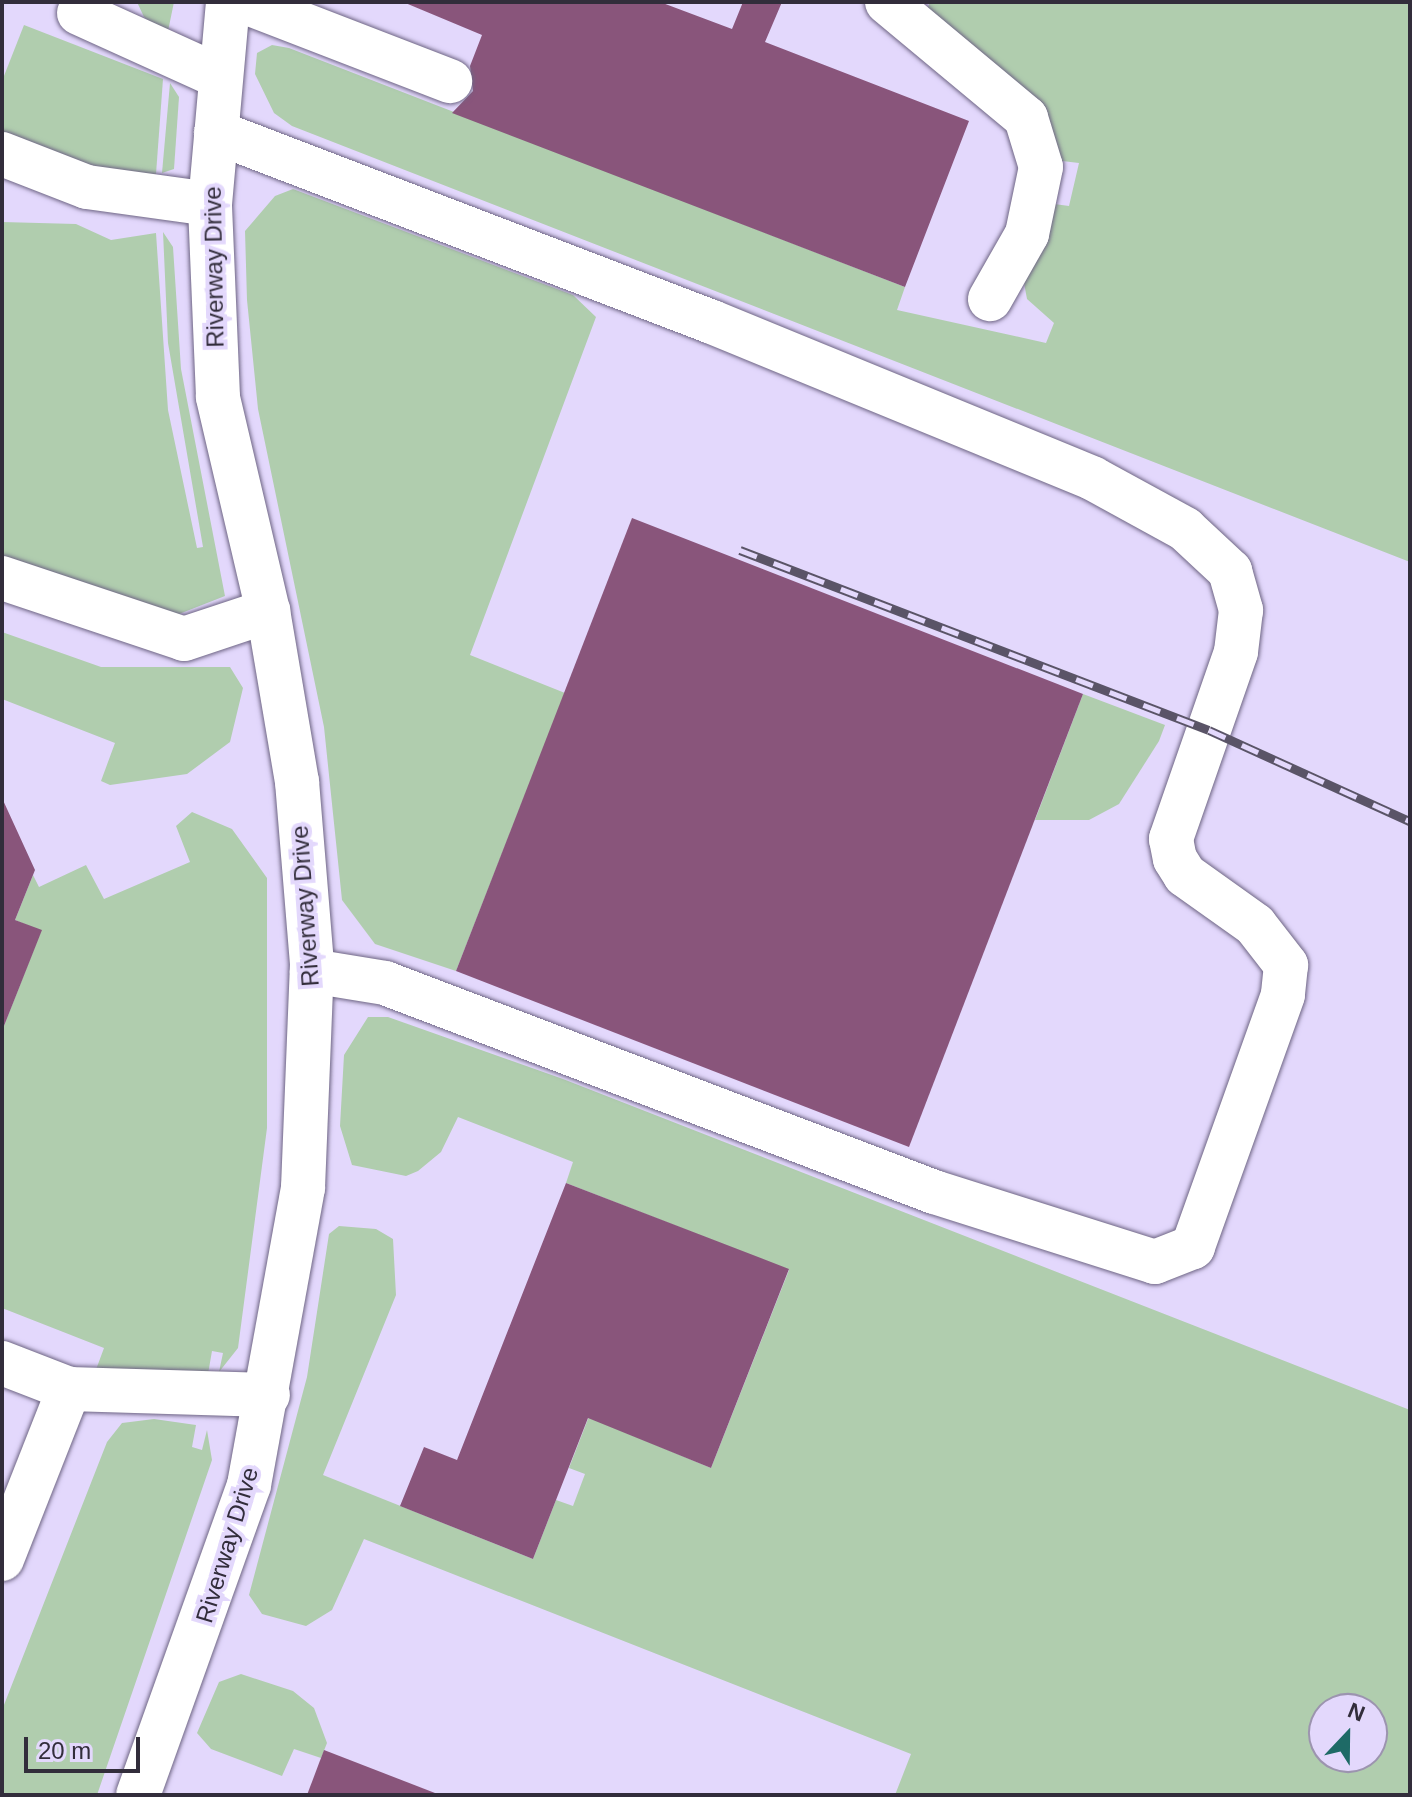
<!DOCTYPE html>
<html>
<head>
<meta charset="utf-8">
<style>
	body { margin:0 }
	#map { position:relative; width:1412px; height:1797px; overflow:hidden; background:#e3d8fc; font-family:Arial,sans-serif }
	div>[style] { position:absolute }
	.green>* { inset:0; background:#b0cdae }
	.building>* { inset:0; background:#89557b }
	.roads { filter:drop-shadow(0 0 2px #6e6584) drop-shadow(0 0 2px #6e6584) }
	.minor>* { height:44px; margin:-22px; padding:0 22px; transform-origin:22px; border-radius:22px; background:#fff }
	.rail>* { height:9px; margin-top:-4.5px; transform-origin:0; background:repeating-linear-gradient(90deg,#e3d8fc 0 18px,#5a5467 0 36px); box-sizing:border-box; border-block:2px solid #5a5467 }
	span { translate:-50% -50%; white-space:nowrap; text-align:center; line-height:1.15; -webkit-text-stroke:8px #e3d8fc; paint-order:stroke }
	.street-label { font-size:24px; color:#322d3b }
	.frame { position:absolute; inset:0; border:4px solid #322d3b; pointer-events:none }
	.north { position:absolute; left:1308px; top:1693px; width:80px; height:80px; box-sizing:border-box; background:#e3d8fc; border:2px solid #9c94af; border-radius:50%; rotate:22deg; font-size:22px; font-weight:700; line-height:32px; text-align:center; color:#322d3b }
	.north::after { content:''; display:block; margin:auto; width:28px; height:36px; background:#1e6a66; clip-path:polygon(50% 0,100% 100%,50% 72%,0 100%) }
	.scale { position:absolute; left:24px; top:1737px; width:116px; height:36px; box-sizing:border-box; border:4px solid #322d3b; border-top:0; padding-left:10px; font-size:24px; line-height:28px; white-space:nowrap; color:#322d3b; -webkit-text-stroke:6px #e3d8fc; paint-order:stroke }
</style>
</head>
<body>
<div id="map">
	<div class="green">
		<i style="clip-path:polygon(137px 2px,174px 2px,167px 36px,144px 17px)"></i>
		<i style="clip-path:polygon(930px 2px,1410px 2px,1410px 562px,292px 126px,274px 113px,255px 74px,257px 53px,272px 45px,289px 48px,905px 287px,897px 310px,1046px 343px,1054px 323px,1027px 299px,1024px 283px,1047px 203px,1069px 206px,1079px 163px,1054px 160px,926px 12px)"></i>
		<i style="clip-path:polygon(24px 25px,163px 79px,156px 174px,100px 177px,2px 139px,2px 81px)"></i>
		<i style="clip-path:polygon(170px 83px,179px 97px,174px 169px,162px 173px)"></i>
		<i style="clip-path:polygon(293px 189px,573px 295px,596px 317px,470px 655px,565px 693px,456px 971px,375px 944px,342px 900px,324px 727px,258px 409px,247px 300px,245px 231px,275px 196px)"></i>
		<i style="clip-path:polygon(2px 222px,76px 224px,111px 240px,156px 233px,168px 410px,197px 548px,203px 547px,168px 343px,163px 232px,173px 247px,181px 369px,225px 596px,174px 616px,2px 568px)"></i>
		<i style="clip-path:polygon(2px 632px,101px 667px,230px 667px,243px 688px,230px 742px,187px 774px,110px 785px,101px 781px,115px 743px,2px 699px)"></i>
		<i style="clip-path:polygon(1083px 694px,1165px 725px,1159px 741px,1119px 804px,1089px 820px,1035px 820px)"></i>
		<i style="clip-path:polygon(192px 812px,232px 829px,267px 878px,267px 1128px,238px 1348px,219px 1372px,223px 1353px,212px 1351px,208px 1374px,94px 1375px,104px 1348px,2px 1308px,2px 1031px,41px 931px,15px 920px,33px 875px,39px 887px,86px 865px,104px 899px,190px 862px,176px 826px)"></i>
		<i style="clip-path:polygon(evenodd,368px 1017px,388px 1017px,563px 1079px,1410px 1410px,1410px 1795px,895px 1795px,911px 1754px,364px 1539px,332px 1610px,306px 1626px,262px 1614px,249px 1595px,307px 1377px,329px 1234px,339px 1226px,376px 1229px,393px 1239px,396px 1295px,323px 1475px,533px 1559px,556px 1500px,573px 1506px,585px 1474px,569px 1468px,645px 1272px,627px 1433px,711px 1468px,789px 1270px,566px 1183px,573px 1162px,458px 1117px,441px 1152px,418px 1171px,406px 1176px,352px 1165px,340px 1126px,344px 1055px,368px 1017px,1324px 1709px,1372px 1709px,1372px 1757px,1324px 1757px,1324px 1709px)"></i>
		<i style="clip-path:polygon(154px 1419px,196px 1425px,192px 1447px,202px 1450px,207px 1430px,212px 1460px,97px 1795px,2px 1795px,2px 1710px,107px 1442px,122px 1423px)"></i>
		<i style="clip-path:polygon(241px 1674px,293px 1691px,314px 1708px,327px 1743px,321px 1758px,294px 1749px,282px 1776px,211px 1749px,197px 1733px,219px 1682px)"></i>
	</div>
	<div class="building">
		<i style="clip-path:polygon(403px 2px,660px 2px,732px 29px,743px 2px,782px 2px,765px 42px,969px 121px,905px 287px,452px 113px,473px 91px,470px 66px,482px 35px)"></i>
		<i style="clip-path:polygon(632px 518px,1083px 694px,909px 1147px,456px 971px)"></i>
		<i style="clip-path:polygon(2px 798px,35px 870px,15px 920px,42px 930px,4px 1026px)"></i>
		<i style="clip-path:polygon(566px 1183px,789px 1269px,711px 1468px,588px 1418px,533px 1559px,400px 1506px,424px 1447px,457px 1460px)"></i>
		<i style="clip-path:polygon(324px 1750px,435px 1793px,435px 1795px,307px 1795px)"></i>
	</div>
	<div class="roads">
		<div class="minor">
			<i style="left:245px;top:2px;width:220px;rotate:21.1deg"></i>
			<i style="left:887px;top:2px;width:181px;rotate:39.8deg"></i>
			<i style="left:1026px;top:118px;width:51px;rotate:73deg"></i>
			<i style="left:1041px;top:167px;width:68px;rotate:101.8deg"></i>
			<i style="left:1027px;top:234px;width:75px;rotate:119.6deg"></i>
			<i style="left:79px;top:13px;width:155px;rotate:24.4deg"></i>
			<i style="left:216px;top:132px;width:531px;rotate:20.96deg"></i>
			<i style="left:712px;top:322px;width:411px;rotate:22.3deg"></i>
			<i style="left:1092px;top:478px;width:106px;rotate:28.7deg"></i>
			<i style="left:1185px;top:529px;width:62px;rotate:43deg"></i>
			<i style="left:1230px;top:571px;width:41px;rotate:74.2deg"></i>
			<i style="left:1241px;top:610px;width:42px;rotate:96.8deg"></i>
			<i style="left:1236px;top:652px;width:198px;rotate:109.2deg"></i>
			<i style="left:1171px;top:839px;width:20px;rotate:79deg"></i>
			<i style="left:1175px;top:859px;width:19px;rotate:58deg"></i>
			<i style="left:1185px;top:875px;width:86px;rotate:35.5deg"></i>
			<i style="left:1255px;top:925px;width:51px;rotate:52.2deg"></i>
			<i style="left:1286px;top:965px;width:30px;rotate:96deg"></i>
			<i style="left:1283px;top:995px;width:268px;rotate:109.7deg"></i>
			<i style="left:1193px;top:1247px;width:41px;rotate:158.5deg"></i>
			<i style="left:1155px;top:1262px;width:232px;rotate:-162.4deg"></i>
			<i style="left:934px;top:1192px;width:587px;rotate:-159.16deg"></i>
			<i style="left:385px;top:983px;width:74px;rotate:-170.7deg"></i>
			<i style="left:2px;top:154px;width:91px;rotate:21.2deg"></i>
			<i style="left:87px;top:187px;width:124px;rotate:7.9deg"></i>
			<i style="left:2px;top:578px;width:192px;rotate:18.5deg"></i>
			<i style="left:184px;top:639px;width:89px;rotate:-18.4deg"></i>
			<i style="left:2px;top:1363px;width:72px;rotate:21.2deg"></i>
			<i style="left:69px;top:1389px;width:199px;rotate:1.7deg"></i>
			<i style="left:2px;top:1559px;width:183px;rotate:-68.5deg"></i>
			<i style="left:138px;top:1795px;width:329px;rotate:-70.3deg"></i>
			<i style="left:249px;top:1485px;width:302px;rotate:-79.7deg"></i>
			<i style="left:303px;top:1188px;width:224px;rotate:-87.7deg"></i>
			<i style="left:312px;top:964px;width:183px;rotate:-94.7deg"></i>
			<i style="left:297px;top:782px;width:173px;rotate:-99.6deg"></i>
			<i style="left:268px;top:611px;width:220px;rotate:-103.2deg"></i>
			<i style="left:218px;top:397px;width:193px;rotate:-92.4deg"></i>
			<i style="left:210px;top:204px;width:203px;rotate:-84.9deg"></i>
		</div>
	</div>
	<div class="rail">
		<i style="left:740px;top:550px;width:502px;rotate:21deg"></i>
		<i style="left:1209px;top:730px;width:221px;rotate:24.4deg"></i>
	</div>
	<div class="street-label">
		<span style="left:214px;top:267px;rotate:-91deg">Riverway Drive</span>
		<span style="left:305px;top:906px;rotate:-94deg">Riverway Drive</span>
		<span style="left:227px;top:1545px;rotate:-73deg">Riverway Drive</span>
	</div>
	<div class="frame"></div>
	<div class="north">N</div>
	<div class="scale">20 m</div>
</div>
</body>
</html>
